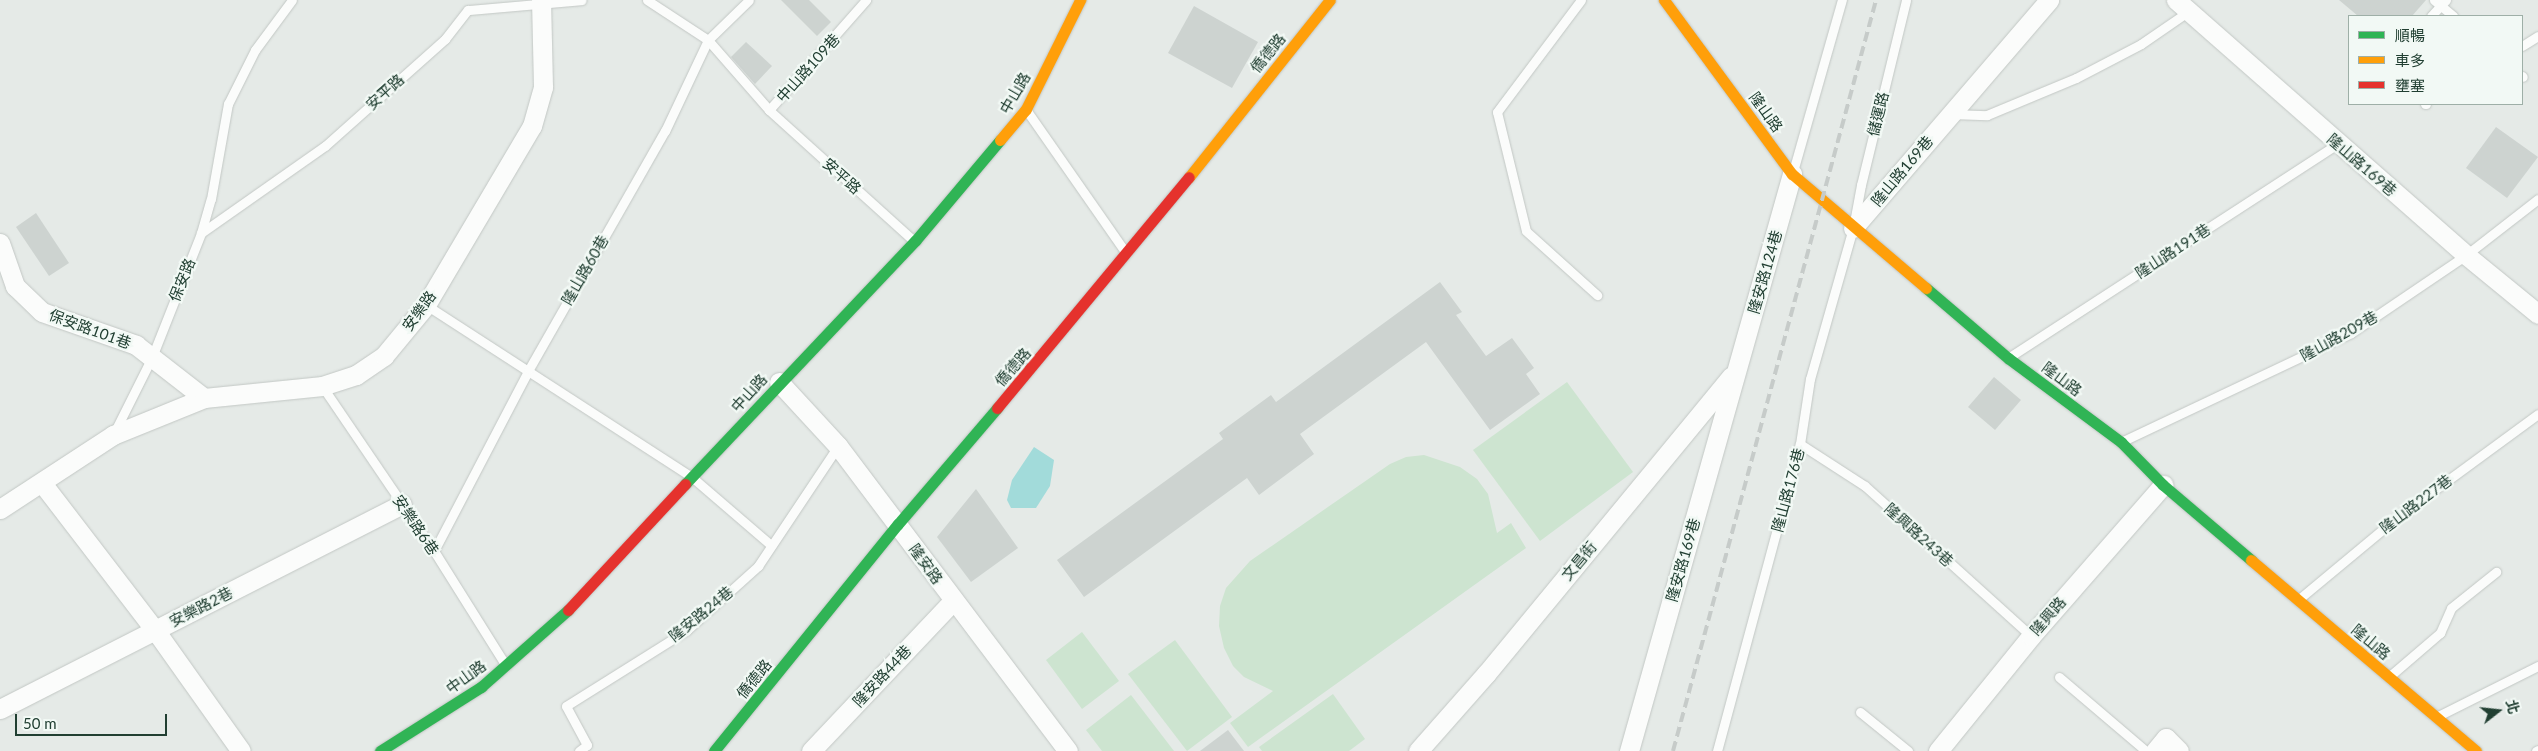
<!DOCTYPE html>
<html>
<head>
<meta charset="utf-8">
<style>
	body { margin:0 }
	#map { position:relative; width:2538px; height:751px; overflow:hidden; background:#e5eae7; font-family:Lato,"Noto Sans TC",sans-serif }
	div>[style] { position:absolute }
	.green>* { inset:0; background:#cde4d0 }
	.water>* { inset:0; background:#a2dbda }
	.building>* { inset:0; background:#cdd3d0 }
	.roads { filter:drop-shadow(0 0 1px #c2c7c4) drop-shadow(0 0 1px #c2c7c4) }
	.lane>* { height:9px; margin:-4.5px; padding:0 4.5px; transform-origin:4.5px; border-radius:4.5px; background:#fbfcfb }
	.street>* { height:19px; margin:-9.5px; padding:0 9.5px; transform-origin:9.5px; border-radius:9.5px; background:#fbfcfb }
	.fast>* { height:11px; margin:-5.5px; padding:0 5.5px; transform-origin:5.5px; border-radius:5.5px; background:#30b455 }
	.slow>* { height:11px; margin:-5.5px; padding:0 5.5px; transform-origin:5.5px; border-radius:5.5px; background:#ff9f0a }
	.jam>* { height:11px; margin:-5.5px; padding:0 5.5px; transform-origin:5.5px; border-radius:5.5px; background:#e5322d }
	.rail>* { height:4px; margin-top:-2px; transform-origin:0; background:repeating-linear-gradient(90deg,#c6cbc9 0 10px,transparent 0 15px) }
	span { translate:-50% -50%; white-space:nowrap; text-align:center; line-height:1.15; -webkit-text-stroke:4.5px #f2f9f5; paint-order:stroke }
	.street-label { font-size:15px; color:#213f32 }
	.legend { position:absolute; left:2348px; top:15px; width:175px; height:90px; box-sizing:border-box; background:#f2f9f5; border:1px solid #9eafa7; margin:0; padding:6px 9px; list-style:none; font-size:15px; color:#213f32 }
	.legend li { display:flex; align-items:center; gap:10px; height:25px }
	.legend b { width:25px; border:1px solid #9eafa7 }
	.north { position:absolute; left:2473px; top:686px; width:50px; height:50px; -webkit-text-stroke:4px #f2f9f5; paint-order:stroke; rotate:74deg; font-size:14px; font-weight:700; line-height:20px; text-align:center; color:#213f32 }
	.north::after { content:''; display:block; margin:auto; width:18px; height:22px; background:#213f32; clip-path:polygon(50% 0,100% 100%,50% 72%,0 100%) }
	.scale { position:absolute; left:15px; top:714px; width:152px; height:22px; box-sizing:border-box; border:2px solid #213f32; border-top:0; padding-left:6px; font-size:15px; line-height:18px; white-space:nowrap; color:#213f32; -webkit-text-stroke:4px #f2f9f5; paint-order:stroke }
</style>
</head>
<body>
<div id="map">
	<div class="green">
		<i style="clip-path:polygon(1567px 382px,1633px 472px,1540px 541px,1473px 450px)"></i>
		<i style="clip-path:polygon(1424px 455px,1460px 467px,1477px 479px,1488px 494px,1497px 533px,1511px 523px,1526px 548px,1248px 747px,1230px 723px,1273px 691px,1244px 677px,1233px 666px,1224px 648px,1219px 626px,1220px 606px,1226px 588px,1250px 561px,1390px 464px,1406px 457px)"></i>
		<i style="clip-path:polygon(1082px 632px,1119px 681px,1082px 709px,1046px 660px)"></i>
		<i style="clip-path:polygon(1175px 640px,1232px 717px,1187px 751px,1128px 674px)"></i>
		<i style="clip-path:polygon(1333px 694px,1365px 739px,1349px 751px,1262px 751px,1259px 747px)"></i>
		<i style="clip-path:polygon(1131px 695px,1174px 751px,1102px 751px,1086px 730px)"></i>
	</div>
	<div class="water">
		<i style="clip-path:polygon(1034px 447px,1054px 460px,1050px 486px,1036px 508px,1011px 508px,1007px 500px,1012px 480px)"></i>
	</div>
	<div class="building">
		<i style="clip-path:polygon(781px 0,809px 0,831px 22px,817px 36px)"></i>
		<i style="clip-path:polygon(2339px 0,2426px 0,2412px 16px,2358px 16px)"></i>
		<i style="clip-path:polygon(1194px 6px,1258px 42px,1232px 88px,1168px 53px)"></i>
		<i style="clip-path:polygon(746px 42px,772px 66px,755px 84px,731px 57px)"></i>
		<i style="clip-path:polygon(2496px 127px,2538px 157px,2507px 198px,2466px 168px)"></i>
		<i style="clip-path:polygon(36px 213px,69px 263px,49px 276px,16px 227px)"></i>
		<i style="clip-path:polygon(1440px 282px,1462px 312px,1456px 315px,1486px 356px,1512px 338px,1534px 368px,1526px 374px,1540px 394px,1490px 430px,1426px 342px,1300px 434px,1314px 454px,1259px 495px,1247px 478px,1084px 597px,1057px 560px,1223px 439px,1219px 433px,1271px 395px,1276px 402px)"></i>
		<i style="clip-path:polygon(1994px 377px,2021px 400px,1995px 430px,1968px 407px)"></i>
		<i style="clip-path:polygon(976px 489px,1018px 548px,971px 582px,937px 537px)"></i>
		<i style="clip-path:polygon(1228px 730px,1244px 751px,1200px 751px)"></i>
	</div>
	<div class="roads">
		<div class="lane">
			<i style="left:647px;top:0;width:73px;rotate:33.3deg"></i>
			<i style="left:708px;top:40px;width:93px;rotate:48.9deg"></i>
			<i style="left:769px;top:110px;width:147px;rotate:-48.6deg"></i>
			<i style="left:1581px;top:0;width:140px;rotate:126.9deg"></i>
			<i style="left:1497px;top:112px;width:122px;rotate:76.3deg"></i>
			<i style="left:1526px;top:231px;width:96px;rotate:42deg"></i>
			<i style="left:2434px;top:0;width:25px;rotate:40deg"></i>
			<i style="left:2431px;top:16px;width:22px;rotate:-47deg"></i>
			<i style="left:2522px;top:46px;width:19px;rotate:-32deg"></i>
			<i style="left:2522px;top:76px;width:1px;rotate:45deg"></i>
			<i style="left:2425px;top:104px;width:1px"></i>
			<i style="left:769px;top:110px;width:194px;rotate:42.1deg"></i>
			<i style="left:1027px;top:111px;width:173px;rotate:55.1deg"></i>
			<i style="left:1951px;top:114px;width:36px;rotate:2deg"></i>
			<i style="left:1987px;top:115px;width:96px;rotate:-22.6deg"></i>
			<i style="left:2076px;top:78px;width:73px;rotate:-27.6deg"></i>
			<i style="left:2141px;top:44px;width:58px;rotate:-34.5deg"></i>
			<i style="left:1794px;top:168px;width:175px;rotate:-74.1deg"></i>
			<i style="left:201px;top:233px;width:151px;rotate:-35.1deg"></i>
			<i style="left:325px;top:146px;width:161px;rotate:-41.7deg"></i>
			<i style="left:445px;top:39px;width:37px;rotate:-52deg"></i>
			<i style="left:468px;top:10px;width:114px;rotate:-5deg"></i>
			<i style="left:426px;top:305px;width:318px;rotate:32.9deg"></i>
			<i style="left:693px;top:478px;width:103px;rotate:40.7deg"></i>
			<i style="left:2011px;top:356px;width:390px;rotate:-33deg"></i>
			<i style="left:322px;top:386px;width:199px;rotate:55.8deg"></i>
			<i style="left:434px;top:551px;width:133px;rotate:57.9deg"></i>
			<i style="left:114px;top:433px;width:85px;rotate:-63.4deg"></i>
			<i style="left:152px;top:357px;width:133px;rotate:-68.4deg"></i>
			<i style="left:201px;top:233px;width:35px;rotate:-74deg"></i>
			<i style="left:211px;top:199px;width:97px;rotate:-79.9deg"></i>
			<i style="left:228px;top:104px;width:60px;rotate:-63.4deg"></i>
			<i style="left:255px;top:50px;width:62px;rotate:-53.5deg"></i>
			<i style="left:2123px;top:441px;width:252px;rotate:-25.3deg"></i>
			<i style="left:2351px;top:333px;width:139px;rotate:-34.1deg"></i>
			<i style="left:2466px;top:255px;width:91px;rotate:-37.9deg"></i>
			<i style="left:1800px;top:444px;width:77px;rotate:32.9deg"></i>
			<i style="left:1865px;top:486px;width:224px;rotate:42.1deg"></i>
			<i style="left:434px;top:551px;width:205px;rotate:-62.4deg"></i>
			<i style="left:529px;top:369px;width:274px;rotate:-60.3deg"></i>
			<i style="left:665px;top:131px;width:101px;rotate:-64.7deg"></i>
			<i style="left:708px;top:40px;width:57px;rotate:-44.3deg"></i>
			<i style="left:2299px;top:599px;width:130px;rotate:-39.7deg"></i>
			<i style="left:2399px;top:516px;width:172px;rotate:-36.3deg"></i>
			<i style="left:2391px;top:675px;width:65px;rotate:-40.6deg"></i>
			<i style="left:2440px;top:633px;width:27px;rotate:-66deg"></i>
			<i style="left:2451px;top:608px;width:58px;rotate:-38.7deg"></i>
			<i style="left:2059px;top:677px;width:114px;rotate:40.4deg"></i>
			<i style="left:1860px;top:712px;width:62px;rotate:39.1deg"></i>
			<i style="left:2440px;top:715px;width:110px;rotate:-26.6deg"></i>
			<i style="left:579px;top:751px;width:10px;rotate:-37deg"></i>
			<i style="left:587px;top:745px;width:44px;rotate:-118.3deg"></i>
			<i style="left:566px;top:706px;width:143px;rotate:-32.1deg"></i>
			<i style="left:687px;top:630px;width:96px;rotate:-42deg"></i>
			<i style="left:758px;top:566px;width:144px;rotate:-56.3deg"></i>
			<i style="left:1717px;top:751px;width:318px;rotate:-74.9deg"></i>
			<i style="left:1800px;top:444px;width:66px;rotate:-81.3deg"></i>
			<i style="left:1810px;top:379px;width:157px;rotate:-74.1deg"></i>
			<i style="left:1853px;top:228px;width:44px;rotate:-79.5deg"></i>
			<i style="left:1861px;top:185px;width:190px;rotate:-76.3deg"></i>
			<i style="left:2536px;top:751px;width:2px;rotate:-27deg"></i>
		</div>
		<div class="street">
			<i style="left:2176px;top:0;width:386px;rotate:41.3deg"></i>
			<i style="left:2466px;top:255px;width:93px;rotate:39.3deg"></i>
			<i style="left:1853px;top:228px;width:301px;rotate:-49.3deg"></i>
			<i style="left:0;top:243px;width:46px;rotate:70.8deg"></i>
			<i style="left:15px;top:286px;width:37px;rotate:44deg"></i>
			<i style="left:42px;top:312px;width:100px;rotate:19.3deg"></i>
			<i style="left:136px;top:345px;width:86px;rotate:37.9deg"></i>
			<i style="left:779px;top:382px;width:87px;rotate:47.3deg"></i>
			<i style="left:838px;top:446px;width:382px;rotate:53deg"></i>
			<i style="left:42px;top:483px;width:185px;rotate:52.5deg"></i>
			<i style="left:155px;top:630px;width:148px;rotate:54.6deg"></i>
			<i style="left:0;top:509px;width:135px;rotate:-33.2deg"></i>
			<i style="left:113px;top:435px;width:98px;rotate:-22.1deg"></i>
			<i style="left:204px;top:398px;width:119px;rotate:-5.8deg"></i>
			<i style="left:322px;top:386px;width:36px;rotate:-18deg"></i>
			<i style="left:356px;top:375px;width:34px;rotate:-34deg"></i>
			<i style="left:384px;top:356px;width:66px;rotate:-50.5deg"></i>
			<i style="left:426px;top:305px;width:208px;rotate:-59.4deg"></i>
			<i style="left:532px;top:126px;width:41px;rotate:-74.2deg"></i>
			<i style="left:543px;top:87px;width:87px;rotate:-91.3deg"></i>
			<i style="left:0;top:709px;width:451px;rotate:-27deg"></i>
			<i style="left:811px;top:751px;width:207px;rotate:-46.6deg"></i>
			<i style="left:1418px;top:751px;width:103px;rotate:-48.6deg"></i>
			<i style="left:1486px;top:674px;width:386px;rotate:-50.5deg"></i>
			<i style="left:1629px;top:751px;width:600px;rotate:-74.23deg"></i>
			<i style="left:1938px;top:751px;width:148px;rotate:-51deg"></i>
			<i style="left:2031px;top:636px;width:201px;rotate:-48.8deg"></i>
			<i style="left:2155px;top:751px;width:17px;rotate:-50deg"></i>
			<i style="left:2166px;top:738px;width:18px;rotate:45deg"></i>
		</div>
		<div class="fast">
			<i style="left:1926px;top:288px;width:108px;rotate:40.5deg"></i>
			<i style="left:2008px;top:358px;width:141px;rotate:36.6deg"></i>
			<i style="left:2121px;top:442px;width:60px;rotate:45.7deg"></i>
			<i style="left:2163px;top:485px;width:116px;rotate:40.4deg"></i>
			<i style="left:685px;top:484px;width:335px;rotate:-46.6deg"></i>
			<i style="left:915px;top:241px;width:132px;rotate:-49.9deg"></i>
			<i style="left:380px;top:751px;width:120px;rotate:-32.4deg"></i>
			<i style="left:481px;top:687px;width:116px;rotate:-41.5deg"></i>
			<i style="left:714px;top:751px;width:292px;rotate:-51deg"></i>
			<i style="left:898px;top:524px;width:153px;rotate:-49.5deg"></i>
		</div>
		<div class="slow">
			<i style="left:1664px;top:0;width:216px;rotate:53.7deg"></i>
			<i style="left:1792px;top:174px;width:176px;rotate:40.4deg"></i>
			<i style="left:1000px;top:140px;width:40px;rotate:-50deg"></i>
			<i style="left:1026px;top:109px;width:122px;rotate:-63.6deg"></i>
			<i style="left:1189px;top:177px;width:226px;rotate:-51.5deg"></i>
			<i style="left:2251px;top:560px;width:295px;rotate:40.3deg"></i>
		</div>
		<div class="jam">
			<i style="left:997px;top:408px;width:300px;rotate:-50.3deg"></i>
			<i style="left:568px;top:610px;width:172px;rotate:-47.1deg"></i>
		</div>
	</div>
	<div class="rail">
		<i style="left:1673px;top:751px;width:778px;rotate:-74.87deg"></i>
	</div>
	<div class="street-label">
		<span style="left:1268px;top:53px;rotate:-51deg">僑德路</span>
		<span style="left:808px;top:68px;rotate:-48deg">中山路109巷</span>
		<span style="left:385px;top:92px;rotate:-42deg">安平路</span>
		<span style="left:1015px;top:93px;rotate:-60deg">中山路</span>
		<span style="left:1766px;top:112px;rotate:54deg">隆山路</span>
		<span style="left:1878px;top:114px;rotate:-76deg">儲運路</span>
		<span style="left:2362px;top:165px;rotate:41deg">隆山路169巷</span>
		<span style="left:1902px;top:171px;rotate:-50deg">隆山路169巷</span>
		<span style="left:842px;top:176px;rotate:42deg">安平路</span>
		<span style="left:2173px;top:251px;rotate:-33deg">隆山路191巷</span>
		<span style="left:585px;top:270px;rotate:-60deg">隆山路60巷</span>
		<span style="left:1765px;top:272px;rotate:-74deg">隆安路124巷</span>
		<span style="left:182px;top:280px;rotate:-68deg">保安路</span>
		<span style="left:419px;top:311px;rotate:-54deg">安樂路</span>
		<span style="left:90px;top:329px;rotate:20deg">保安路101巷</span>
		<span style="left:2339px;top:336px;rotate:-29deg">隆山路209巷</span>
		<span style="left:1013px;top:367px;rotate:-49deg">僑德路</span>
		<span style="left:2062px;top:379px;rotate:37deg">隆山路</span>
		<span style="left:749px;top:393px;rotate:-48deg">中山路</span>
		<span style="left:1788px;top:490px;rotate:-75deg">隆山路176巷</span>
		<span style="left:2416px;top:504px;rotate:-37deg">隆山路227巷</span>
		<span style="left:416px;top:525px;rotate:56deg">安樂路6巷</span>
		<span style="left:1919px;top:535px;rotate:42deg">隆興路243巷</span>
		<span style="left:1683px;top:560px;rotate:-74deg">隆安路169巷</span>
		<span style="left:1579px;top:561px;rotate:-50deg">文昌街</span>
		<span style="left:926px;top:564px;rotate:54deg">隆安路</span>
		<span style="left:201px;top:607px;rotate:-27deg">安樂路2巷</span>
		<span style="left:701px;top:614px;rotate:-39deg">隆安路24巷</span>
		<span style="left:2048px;top:616px;rotate:-49deg">隆興路</span>
		<span style="left:2371px;top:642px;rotate:40deg">隆山路</span>
		<span style="left:882px;top:676px;rotate:-47deg">隆安路44巷</span>
		<span style="left:466px;top:677px;rotate:-36deg">中山路</span>
		<span style="left:754px;top:679px;rotate:-51deg">僑德路</span>
	</div>
	<ul class="legend">
	<li><b style="height:6px;background:#30b455"></b>順暢</li>
	<li><b style="height:6px;background:#ff9f0a"></b>車多</li>
	<li><b style="height:6px;background:#e5322d"></b>壅塞</li>
	</ul>
	<div class="north">北</div>
	<div class="scale">50 m</div>
</div>
</body>
</html>
